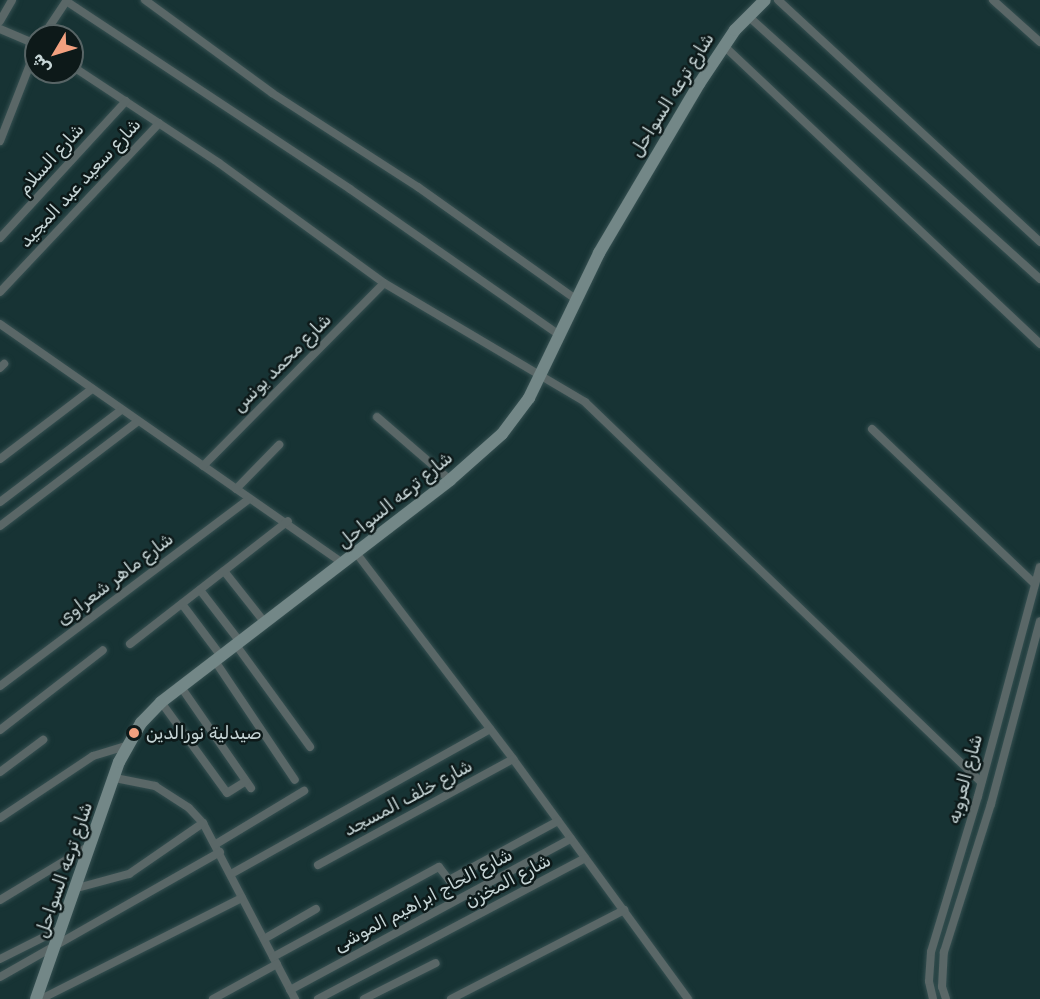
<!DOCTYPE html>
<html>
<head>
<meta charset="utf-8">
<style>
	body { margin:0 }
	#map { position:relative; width:1040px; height:999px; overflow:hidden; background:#173334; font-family:Rubik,"Noto Sans Arabic",sans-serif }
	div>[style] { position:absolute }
	.roads { filter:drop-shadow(0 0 2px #365051) drop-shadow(0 0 2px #365051) }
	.minor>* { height:8px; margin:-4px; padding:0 4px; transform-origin:4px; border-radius:4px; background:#5a6767 }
	.secondary>* { height:12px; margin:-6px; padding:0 6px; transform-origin:6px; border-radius:6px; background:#738787 }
	.dots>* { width:16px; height:16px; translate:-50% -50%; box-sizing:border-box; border:3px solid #0d1919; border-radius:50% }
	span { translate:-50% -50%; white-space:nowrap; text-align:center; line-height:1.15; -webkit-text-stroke:5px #0d1919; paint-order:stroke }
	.street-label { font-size:18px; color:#c6d5d6 }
	.poi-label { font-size:18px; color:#c6d5d6 }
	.left { translate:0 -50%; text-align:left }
	.north { position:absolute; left:24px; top:24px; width:60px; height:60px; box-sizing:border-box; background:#0d1919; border:2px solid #576465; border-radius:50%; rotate:232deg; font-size:16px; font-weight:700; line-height:24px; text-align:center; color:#c6d5d6 }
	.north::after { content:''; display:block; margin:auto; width:21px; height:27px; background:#f2a07f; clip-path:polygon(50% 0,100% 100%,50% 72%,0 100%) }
</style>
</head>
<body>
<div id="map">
	<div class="roads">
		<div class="minor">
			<i style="left:145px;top:0;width:157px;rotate:36.2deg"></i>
			<i style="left:272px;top:93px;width:174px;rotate:32.8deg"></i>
			<i style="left:418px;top:187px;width:195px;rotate:35.4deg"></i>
			<i style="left:778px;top:0;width:357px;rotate:42.7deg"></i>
			<i style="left:993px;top:0;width:63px;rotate:41.8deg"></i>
			<i style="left:66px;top:1px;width:341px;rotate:33.5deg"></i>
			<i style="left:350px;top:189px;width:254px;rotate:34.9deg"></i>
			<i style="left:748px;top:16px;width:393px;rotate:42deg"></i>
			<i style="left:0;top:21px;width:24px;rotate:-60deg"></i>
			<i style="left:0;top:29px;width:39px;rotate:23deg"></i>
			<i style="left:43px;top:36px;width:43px;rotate:-56.3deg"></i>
			<i style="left:723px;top:45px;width:436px;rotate:43.3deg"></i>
			<i style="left:72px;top:66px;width:176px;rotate:33.4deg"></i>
			<i style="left:219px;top:163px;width:204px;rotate:36deg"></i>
			<i style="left:384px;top:283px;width:234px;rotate:30.6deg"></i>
			<i style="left:585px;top:402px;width:549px;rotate:43.82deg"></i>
			<i style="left:0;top:141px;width:99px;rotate:-68.6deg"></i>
			<i style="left:0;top:238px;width:186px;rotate:-47.4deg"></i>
			<i style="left:0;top:292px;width:232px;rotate:-46.7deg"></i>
			<i style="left:0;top:324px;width:419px;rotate:34.9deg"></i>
			<i style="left:0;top:368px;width:6px;rotate:-45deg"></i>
			<i style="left:377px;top:417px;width:96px;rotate:40.8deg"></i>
			<i style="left:872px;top:429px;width:225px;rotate:43.6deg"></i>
			<i style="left:0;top:459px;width:116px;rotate:-37.3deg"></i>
			<i style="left:203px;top:466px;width:257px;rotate:-45.3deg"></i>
			<i style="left:236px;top:489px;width:62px;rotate:-45.7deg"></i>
			<i style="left:0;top:502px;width:152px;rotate:-37.2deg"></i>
			<i style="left:0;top:526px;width:172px;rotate:-37.2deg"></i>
			<i style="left:357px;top:554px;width:258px;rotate:52.7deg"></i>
			<i style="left:513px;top:759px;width:297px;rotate:53.9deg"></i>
			<i style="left:224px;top:571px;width:66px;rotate:51.7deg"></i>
			<i style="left:200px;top:590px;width:66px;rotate:52.4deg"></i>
			<i style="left:182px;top:604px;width:65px;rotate:53.1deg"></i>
			<i style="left:130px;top:644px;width:200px;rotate:-37.9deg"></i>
			<i style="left:236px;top:645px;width:126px;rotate:54deg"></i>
			<i style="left:215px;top:661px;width:143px;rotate:56.1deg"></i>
			<i style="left:0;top:686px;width:311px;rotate:-36.9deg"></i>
			<i style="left:181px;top:687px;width:123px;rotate:55.3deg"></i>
			<i style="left:161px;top:702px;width:112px;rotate:54deg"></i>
			<i style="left:227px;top:793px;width:22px;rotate:-32deg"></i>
			<i style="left:0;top:730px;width:130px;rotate:-37.8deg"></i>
			<i style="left:0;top:772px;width:54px;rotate:-36.7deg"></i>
			<i style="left:115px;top:778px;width:41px;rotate:11.3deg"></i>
			<i style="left:155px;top:786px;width:40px;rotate:32.9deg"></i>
			<i style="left:189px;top:808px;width:21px;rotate:47deg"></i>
			<i style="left:203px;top:823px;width:199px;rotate:62.4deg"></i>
			<i style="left:0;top:818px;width:112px;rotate:-33.7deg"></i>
			<i style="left:93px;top:756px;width:34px;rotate:-17deg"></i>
			<i style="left:216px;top:844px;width:103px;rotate:-31.1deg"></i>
			<i style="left:318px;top:865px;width:222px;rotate:-28.5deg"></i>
			<i style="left:231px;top:874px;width:297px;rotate:-29.2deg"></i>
			<i style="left:77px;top:888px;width:54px;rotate:-15.1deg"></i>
			<i style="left:129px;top:874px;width:90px;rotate:-34.6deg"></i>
			<i style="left:0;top:900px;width:104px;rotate:-31.2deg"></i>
			<i style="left:264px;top:939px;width:60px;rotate:-30deg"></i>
			<i style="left:273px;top:957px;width:189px;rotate:-28.5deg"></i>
			<i style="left:439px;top:867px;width:16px;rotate:52deg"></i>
			<i style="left:449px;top:880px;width:124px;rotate:-28.4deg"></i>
			<i style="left:0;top:959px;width:69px;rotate:-26.6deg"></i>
			<i style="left:0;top:977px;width:253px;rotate:-29.6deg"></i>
			<i style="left:290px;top:990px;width:319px;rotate:-28.3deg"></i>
			<i style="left:41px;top:999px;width:225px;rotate:-26.7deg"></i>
			<i style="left:213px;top:999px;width:73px;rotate:-28.7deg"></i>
			<i style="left:318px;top:999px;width:302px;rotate:-27.8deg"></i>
			<i style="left:364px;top:999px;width:80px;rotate:-26.6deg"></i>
			<i style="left:451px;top:999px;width:195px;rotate:-27.2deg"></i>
			<i style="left:933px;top:999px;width:18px;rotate:-103deg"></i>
			<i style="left:929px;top:981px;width:29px;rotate:-86deg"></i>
			<i style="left:931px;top:952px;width:163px;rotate:-73.2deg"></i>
			<i style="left:978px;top:796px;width:237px;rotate:-74.9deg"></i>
			<i style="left:946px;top:999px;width:13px;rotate:-108deg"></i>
			<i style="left:942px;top:987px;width:35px;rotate:-87deg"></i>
			<i style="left:944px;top:952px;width:155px;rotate:-72.4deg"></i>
			<i style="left:991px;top:804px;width:189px;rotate:-75deg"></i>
		</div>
		<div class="secondary">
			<i style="left:36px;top:999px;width:251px;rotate:-70.7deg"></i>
			<i style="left:119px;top:762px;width:45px;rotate:-60.6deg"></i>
			<i style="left:141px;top:723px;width:29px;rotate:-46deg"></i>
			<i style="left:161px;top:702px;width:364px;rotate:-37.5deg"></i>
			<i style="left:450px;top:480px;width:69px;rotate:-41.5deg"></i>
			<i style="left:502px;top:434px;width:45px;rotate:-53.1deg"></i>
			<i style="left:529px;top:398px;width:161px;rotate:-64.2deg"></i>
			<i style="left:599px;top:253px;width:196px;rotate:-59.4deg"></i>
			<i style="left:699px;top:84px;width:65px;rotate:-56.3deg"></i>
			<i style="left:735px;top:30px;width:42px;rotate:-45deg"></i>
		</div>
	</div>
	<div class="dots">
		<i style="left:134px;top:733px;background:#f2a07f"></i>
	</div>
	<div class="street-label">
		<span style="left:672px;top:95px;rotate:-58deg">شارع ترعه السواحل</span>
		<span style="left:51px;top:159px;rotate:-48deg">شارع السلام</span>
		<span style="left:80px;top:183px;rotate:-47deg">شارع سعيد عبد المجيد</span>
		<span style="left:282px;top:363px;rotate:-45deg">شارع محمد يونس</span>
		<span style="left:395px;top:500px;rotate:-39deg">شارع ترعه السواحل</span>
		<span style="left:115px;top:579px;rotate:-37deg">شارع ماهر شعراوى</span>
		<span style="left:965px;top:779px;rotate:-75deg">شارع العروبه</span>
		<span style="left:408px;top:798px;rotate:-28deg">شارع خلف المسجد</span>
		<span style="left:64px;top:870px;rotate:-71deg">شارع ترعه السواحل</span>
		<span style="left:508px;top:881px;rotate:-28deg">شارع المخزن</span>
		<span style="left:423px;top:900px;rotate:-28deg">شارع الحاج ابراهيم الموشى</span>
	</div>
	<div class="poi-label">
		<span class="left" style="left:146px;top:733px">صيدلية نورالدين</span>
	</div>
	<div class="north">ش</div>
</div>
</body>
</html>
